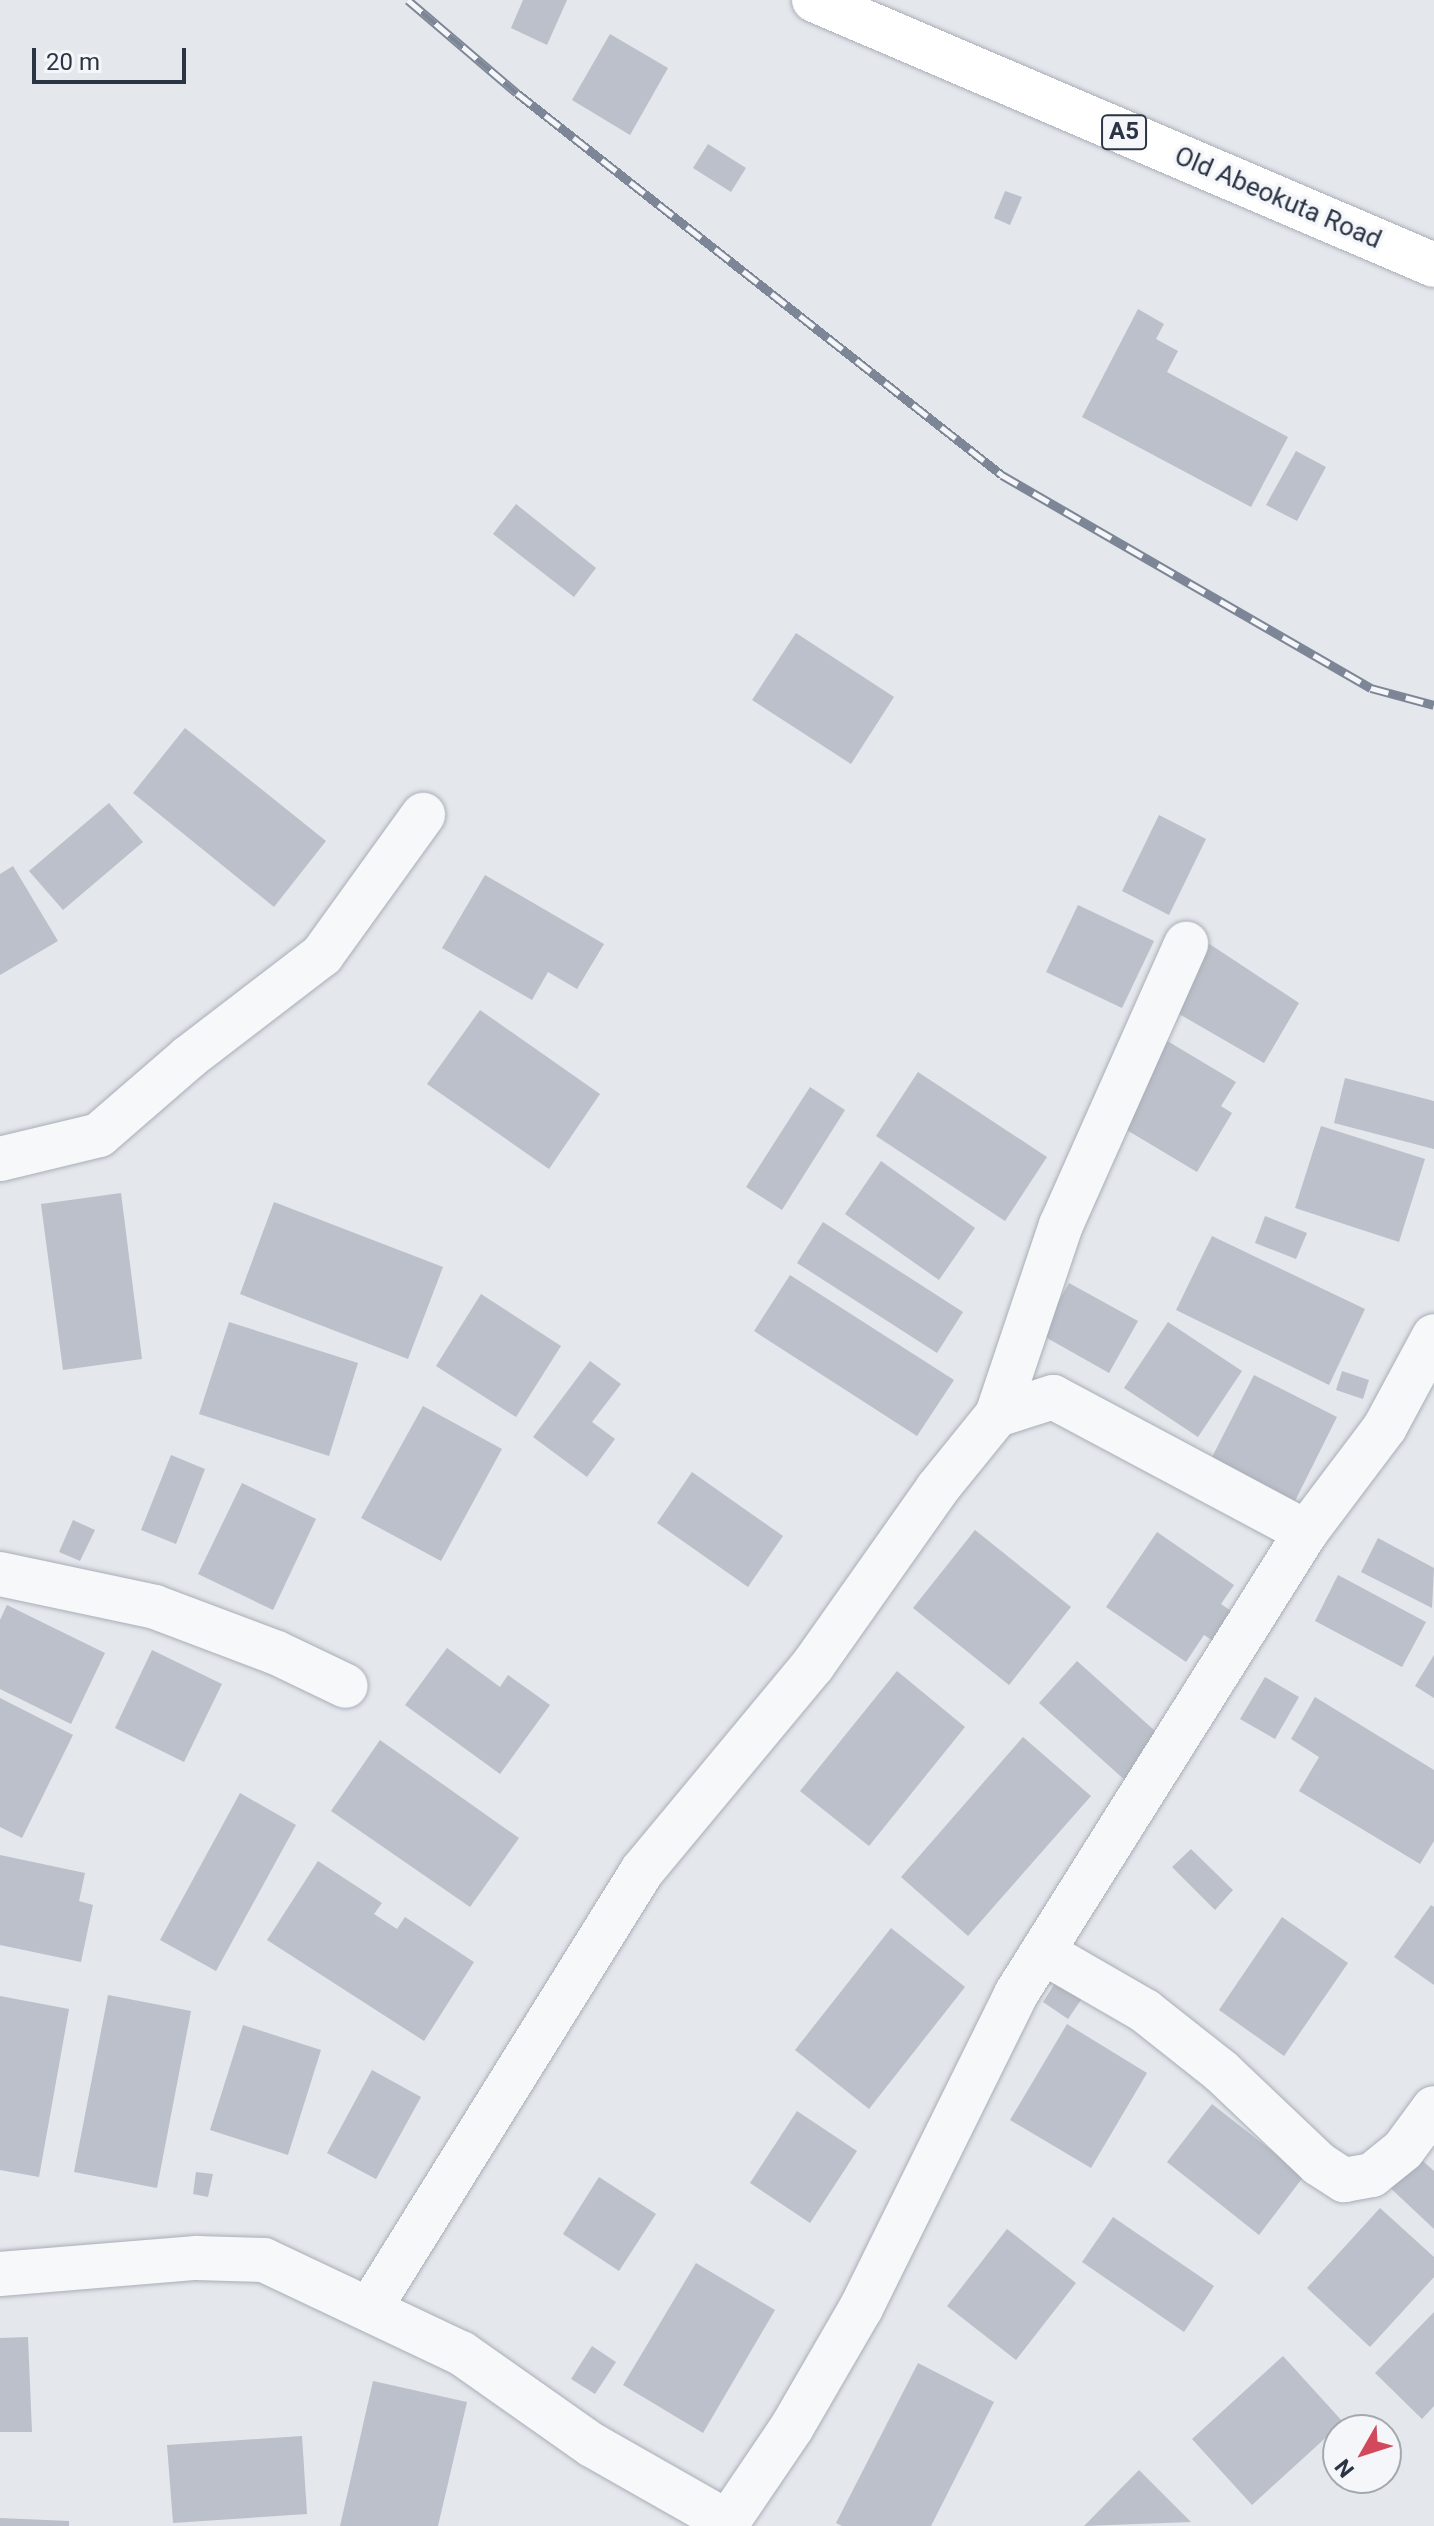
<!DOCTYPE html>
<html>
<head>
<meta charset="utf-8">
<style>
	body { margin:0 }
	#map { position:relative; width:1434px; height:2526px; overflow:hidden; background:#e4e7ec; font-family:Roboto,sans-serif }
	div>[style] { position:absolute }
	.building>* { inset:0; background:#bbc0ca }
	.roads { filter:drop-shadow(0 0 2px #a9aeb7) drop-shadow(0 0 2px #a9aeb7) }
	.minor>* { height:44px; margin:-22px; padding:0 22px; transform-origin:22px; border-radius:22px; background:#f7f8fa }
	.highway>* { height:44px; margin:-22px; padding:0 22px; transform-origin:22px; border-radius:22px; background:#fff }
	.rail>* { height:9px; margin-top:-4.5px; transform-origin:0; background:repeating-linear-gradient(90deg,#f4f6f9 0 18px,#7d8696 0 36px); box-sizing:border-box; border-block:2px solid #7d8696 }
	span { translate:-50% -50%; white-space:nowrap; text-align:center; line-height:1.15; -webkit-text-stroke:7px #f4f6f9; paint-order:stroke }
	.shield-label span { padding:2px 6px; background:#f4f6f9; border:2px solid; border-radius:6px; -webkit-text-stroke-width:0 }
	.shield-label { font-size:24px; color:#2b3445; font-weight:700 }
	.street-label { font-size:26px; color:#2b3445 }
	.north { position:absolute; left:1322px; top:2414px; width:80px; height:80px; box-sizing:border-box; background:#f4f6f9; border:2px solid #a4a8b1; border-radius:50%; rotate:231deg; font-size:22px; font-weight:700; line-height:32px; text-align:center; color:#2b3445 }
	.north::after { content:''; display:block; margin:auto; width:28px; height:36px; background:#d1495b; clip-path:polygon(50% 0,100% 100%,50% 72%,0 100%) }
	.scale { position:absolute; left:32px; top:48px; width:154px; height:36px; box-sizing:border-box; border:4px solid #2b3445; border-top:0; padding-left:10px; font-size:24px; line-height:28px; white-space:nowrap; color:#2b3445; -webkit-text-stroke:6px #f4f6f9; paint-order:stroke }
</style>
</head>
<body>
<div id="map">
	<div class="building">
		<i style="clip-path:polygon(523px 0,567px 0,547px 45px,511px 28px)"></i>
		<i style="clip-path:polygon(610px 34px,668px 68px,630px 135px,572px 100px)"></i>
		<i style="clip-path:polygon(708px 144px,746px 168px,731px 192px,693px 168px)"></i>
		<i style="clip-path:polygon(1005px 191px,1022px 197px,1010px 225px,994px 218px)"></i>
		<i style="clip-path:polygon(1138px 309px,1164px 324px,1156px 339px,1178px 351px,1167px 372px,1288px 437px,1251px 507px,1082px 417px)"></i>
		<i style="clip-path:polygon(1296px 451px,1326px 467px,1297px 521px,1266px 505px)"></i>
		<i style="clip-path:polygon(516px 504px,596px 568px,574px 597px,493px 534px)"></i>
		<i style="clip-path:polygon(796px 633px,894px 697px,851px 764px,752px 700px)"></i>
		<i style="clip-path:polygon(185px 728px,326px 841px,274px 907px,133px 793px)"></i>
		<i style="clip-path:polygon(109px 803px,143px 842px,63px 910px,29px 871px)"></i>
		<i style="clip-path:polygon(1159px 815px,1206px 839px,1169px 915px,1122px 891px)"></i>
		<i style="clip-path:polygon(13px 866px,58px 941px,0 975px,0 874px)"></i>
		<i style="clip-path:polygon(485px 875px,604px 944px,577px 989px,548px 972px,532px 1000px,442px 948px)"></i>
		<i style="clip-path:polygon(1078px 905px,1154px 941px,1122px 1008px,1046px 972px)"></i>
		<i style="clip-path:polygon(1205px 941px,1299px 1003px,1264px 1063px,1167px 1007px)"></i>
		<i style="clip-path:polygon(480px 1010px,600px 1094px,549px 1169px,427px 1084px)"></i>
		<i style="clip-path:polygon(1159px 1036px,1236px 1082px,1221px 1106px,1232px 1113px,1197px 1172px,1110px 1120px)"></i>
		<i style="clip-path:polygon(918px 1072px,1047px 1157px,1005px 1221px,876px 1136px)"></i>
		<i style="clip-path:polygon(1345px 1078px,1434px 1101px,1434px 1149px,1334px 1123px)"></i>
		<i style="clip-path:polygon(810px 1087px,845px 1110px,782px 1210px,746px 1187px)"></i>
		<i style="clip-path:polygon(1321px 1126px,1425px 1159px,1399px 1242px,1295px 1208px)"></i>
		<i style="clip-path:polygon(881px 1161px,975px 1228px,939px 1280px,845px 1214px)"></i>
		<i style="clip-path:polygon(121px 1193px,142px 1359px,63px 1370px,41px 1204px)"></i>
		<i style="clip-path:polygon(274px 1202px,443px 1267px,408px 1359px,240px 1294px)"></i>
		<i style="clip-path:polygon(1265px 1216px,1307px 1233px,1296px 1259px,1255px 1243px)"></i>
		<i style="clip-path:polygon(823px 1222px,963px 1312px,937px 1353px,797px 1263px)"></i>
		<i style="clip-path:polygon(1212px 1236px,1365px 1309px,1329px 1385px,1176px 1310px)"></i>
		<i style="clip-path:polygon(790px 1275px,954px 1380px,917px 1436px,754px 1331px)"></i>
		<i style="clip-path:polygon(1069px 1283px,1138px 1321px,1109px 1373px,1040px 1334px)"></i>
		<i style="clip-path:polygon(481px 1294px,561px 1346px,516px 1417px,436px 1366px)"></i>
		<i style="clip-path:polygon(229px 1322px,358px 1363px,329px 1456px,199px 1414px)"></i>
		<i style="clip-path:polygon(1168px 1322px,1242px 1371px,1198px 1437px,1124px 1388px)"></i>
		<i style="clip-path:polygon(590px 1361px,621px 1384px,592px 1422px,615px 1439px,587px 1477px,533px 1437px)"></i>
		<i style="clip-path:polygon(1342px 1371px,1369px 1380px,1363px 1399px,1336px 1390px)"></i>
		<i style="clip-path:polygon(1254px 1375px,1337px 1417px,1294px 1503px,1210px 1461px)"></i>
		<i style="clip-path:polygon(423px 1406px,502px 1449px,441px 1561px,361px 1518px)"></i>
		<i style="clip-path:polygon(171px 1455px,205px 1469px,176px 1544px,141px 1530px)"></i>
		<i style="clip-path:polygon(692px 1472px,783px 1536px,748px 1587px,657px 1523px)"></i>
		<i style="clip-path:polygon(242px 1483px,316px 1519px,273px 1610px,198px 1574px)"></i>
		<i style="clip-path:polygon(73px 1520px,95px 1530px,80px 1561px,59px 1552px)"></i>
		<i style="clip-path:polygon(975px 1530px,1071px 1607px,1009px 1685px,913px 1608px)"></i>
		<i style="clip-path:polygon(1157px 1532px,1234px 1585px,1221px 1604px,1237px 1615px,1218px 1644px,1204px 1635px,1186px 1662px,1106px 1607px)"></i>
		<i style="clip-path:polygon(1378px 1538px,1434px 1568px,1432px 1608px,1361px 1572px)"></i>
		<i style="clip-path:polygon(1338px 1575px,1426px 1622px,1402px 1667px,1315px 1621px)"></i>
		<i style="clip-path:polygon(7px 1605px,105px 1653px,71px 1724px,0 1689px,0 1620px)"></i>
		<i style="clip-path:polygon(447px 1648px,500px 1687px,508px 1675px,550px 1705px,500px 1774px,405px 1705px)"></i>
		<i style="clip-path:polygon(152px 1650px,222px 1684px,184px 1762px,115px 1728px)"></i>
		<i style="clip-path:polygon(1434px 1655px,1434px 1698px,1415px 1686px)"></i>
		<i style="clip-path:polygon(1077px 1661px,1164px 1739px,1127px 1782px,1039px 1703px)"></i>
		<i style="clip-path:polygon(897px 1671px,965px 1727px,869px 1846px,800px 1791px)"></i>
		<i style="clip-path:polygon(1265px 1677px,1299px 1697px,1275px 1739px,1240px 1719px)"></i>
		<i style="clip-path:polygon(1315px 1697px,1434px 1770px,1434px 1841px,1420px 1864px,1299px 1791px,1319px 1757px,1291px 1739px)"></i>
		<i style="clip-path:polygon(0 1698px,73px 1735px,22px 1838px,0 1827px)"></i>
		<i style="clip-path:polygon(1023px 1737px,1091px 1796px,968px 1936px,901px 1877px)"></i>
		<i style="clip-path:polygon(380px 1740px,519px 1838px,470px 1907px,331px 1811px)"></i>
		<i style="clip-path:polygon(240px 1793px,296px 1825px,216px 1971px,160px 1940px)"></i>
		<i style="clip-path:polygon(1191px 1849px,1233px 1890px,1215px 1910px,1172px 1867px)"></i>
		<i style="clip-path:polygon(0 1855px,85px 1873px,79px 1901px,93px 1905px,81px 1962px,0 1945px)"></i>
		<i style="clip-path:polygon(318px 1861px,382px 1903px,374px 1914px,397px 1929px,405px 1917px,474px 1962px,424px 2041px,267px 1940px)"></i>
		<i style="clip-path:polygon(1431px 1905px,1434px 1907px,1434px 1985px,1394px 1957px)"></i>
		<i style="clip-path:polygon(1282px 1917px,1348px 1963px,1284px 2056px,1219px 2010px)"></i>
		<i style="clip-path:polygon(891px 1928px,965px 1987px,869px 2109px,795px 2050px)"></i>
		<i style="clip-path:polygon(1062px 1972px,1089px 1988px,1068px 2019px,1043px 2002px)"></i>
		<i style="clip-path:polygon(108px 1995px,191px 2011px,157px 2188px,74px 2172px)"></i>
		<i style="clip-path:polygon(0 1996px,69px 2009px,39px 2177px,0 2170px)"></i>
		<i style="clip-path:polygon(1067px 2024px,1147px 2073px,1091px 2168px,1010px 2120px)"></i>
		<i style="clip-path:polygon(243px 2025px,321px 2050px,288px 2155px,210px 2130px)"></i>
		<i style="clip-path:polygon(372px 2070px,421px 2097px,376px 2179px,327px 2153px)"></i>
		<i style="clip-path:polygon(1212px 2104px,1304px 2176px,1259px 2235px,1167px 2162px)"></i>
		<i style="clip-path:polygon(797px 2111px,857px 2151px,810px 2223px,750px 2183px)"></i>
		<i style="clip-path:polygon(1412px 2151px,1434px 2171px,1434px 2229px,1384px 2182px)"></i>
		<i style="clip-path:polygon(196px 2172px,213px 2174px,208px 2197px,193px 2194px)"></i>
		<i style="clip-path:polygon(599px 2177px,656px 2214px,619px 2271px,563px 2234px)"></i>
		<i style="clip-path:polygon(1380px 2208px,1434px 2257px,1434px 2277px,1370px 2347px,1307px 2288px)"></i>
		<i style="clip-path:polygon(1113px 2217px,1214px 2286px,1184px 2332px,1082px 2262px)"></i>
		<i style="clip-path:polygon(1007px 2229px,1076px 2283px,1016px 2360px,947px 2306px)"></i>
		<i style="clip-path:polygon(696px 2263px,775px 2310px,703px 2433px,623px 2385px)"></i>
		<i style="clip-path:polygon(1434px 2312px,1434px 2406px,1422px 2419px,1375px 2373px)"></i>
		<i style="clip-path:polygon(28px 2337px,32px 2432px,0 2432px,0 2338px)"></i>
		<i style="clip-path:polygon(592px 2346px,616px 2362px,595px 2394px,571px 2379px)"></i>
		<i style="clip-path:polygon(1283px 2356px,1343px 2422px,1252px 2505px,1192px 2439px)"></i>
		<i style="clip-path:polygon(918px 2363px,994px 2402px,931px 2526px,842px 2526px,836px 2523px)"></i>
		<i style="clip-path:polygon(373px 2381px,467px 2402px,438px 2526px,340px 2526px)"></i>
		<i style="clip-path:polygon(302px 2436px,307px 2514px,173px 2523px,167px 2445px)"></i>
		<i style="clip-path:polygon(1139px 2470px,1191px 2522px,1084px 2526px)"></i>
		<i style="clip-path:polygon(0 2518px,69px 2521px,69px 2526px,0 2526px)"></i>
	</div>
	<div class="roads">
		<div class="minor">
			<i style="left:0;top:1159px;width:102px;rotate:-13.6deg"></i>
			<i style="left:99px;top:1135px;width:119px;rotate:-40.9deg"></i>
			<i style="left:189px;top:1057px;width:168px;rotate:-37.5deg"></i>
			<i style="left:322px;top:955px;width:173px;rotate:-54.2deg"></i>
			<i style="left:997px;top:1415px;width:200px;rotate:-71.4deg"></i>
			<i style="left:1061px;top:1225px;width:308px;rotate:-66deg"></i>
			<i style="left:0;top:1574px;width:158px;rotate:12deg"></i>
			<i style="left:155px;top:1607px;width:130px;rotate:20.7deg"></i>
			<i style="left:277px;top:1653px;width:76px;rotate:25.6deg"></i>
			<i style="left:1043px;top:1952px;width:118px;rotate:30deg"></i>
			<i style="left:1145px;top:2011px;width:97px;rotate:38.3deg"></i>
			<i style="left:1221px;top:2071px;width:135px;rotate:43.5deg"></i>
			<i style="left:1319px;top:2164px;width:30px;rotate:33deg"></i>
			<i style="left:1344px;top:2180px;width:28px;rotate:-10deg"></i>
			<i style="left:1372px;top:2175px;width:40px;rotate:-39deg"></i>
			<i style="left:1403px;top:2150px;width:52px;rotate:-53.6deg"></i>
			<i style="left:0;top:2274px;width:197px;rotate:-4.7deg"></i>
			<i style="left:196px;top:2258px;width:68px;rotate:1.7deg"></i>
			<i style="left:264px;top:2260px;width:218px;rotate:25.3deg"></i>
			<i style="left:461px;top:2353px;width:160px;rotate:35.1deg"></i>
			<i style="left:592px;top:2445px;width:152px;rotate:29.6deg"></i>
			<i style="left:370px;top:2308px;width:515px;rotate:-58.1deg"></i>
			<i style="left:642px;top:1871px;width:268px;rotate:-50.3deg"></i>
			<i style="left:813px;top:1665px;width:215px;rotate:-54.8deg"></i>
			<i style="left:937px;top:1489px;width:95px;rotate:-51deg"></i>
			<i style="left:997px;top:1415px;width:59px;rotate:-17.8deg"></i>
			<i style="left:1053px;top:1397px;width:287px;rotate:28.1deg"></i>
			<i style="left:725px;top:2526px;width:120px;rotate:-55.9deg"></i>
			<i style="left:792px;top:2427px;width:138px;rotate:-59.9deg"></i>
			<i style="left:861px;top:2308px;width:350px;rotate:-63.7deg"></i>
			<i style="left:1016px;top:1994px;width:545px;rotate:-57.88deg"></i>
			<i style="left:1306px;top:1532px;width:131px;rotate:-53deg"></i>
			<i style="left:1385px;top:1427px;width:103px;rotate:-61.7deg"></i>
		</div>
		<div class="highway">
			<i style="left:814px;top:0;width:674px;rotate:23.14deg"></i>
		</div>
	</div>
	<div class="rail">
		<i style="left:408px;top:0;width:143px;rotate:40.5deg"></i>
		<i style="left:517px;top:93px;width:617px;rotate:38.22deg"></i>
		<i style="left:1002px;top:475px;width:426px;rotate:30deg"></i>
		<i style="left:1371px;top:688px;width:65px;rotate:15.1deg"></i>
	</div>
	<div class="shield-label">
		<span style="left:1124px;top:132px">A5</span>
	</div>
	<div class="street-label">
		<span style="left:1278px;top:198px;rotate:23deg">Old Abeokuta Road</span>
	</div>
	<div class="north">N</div>
	<div class="scale">20 m</div>
</div>
</body>
</html>
